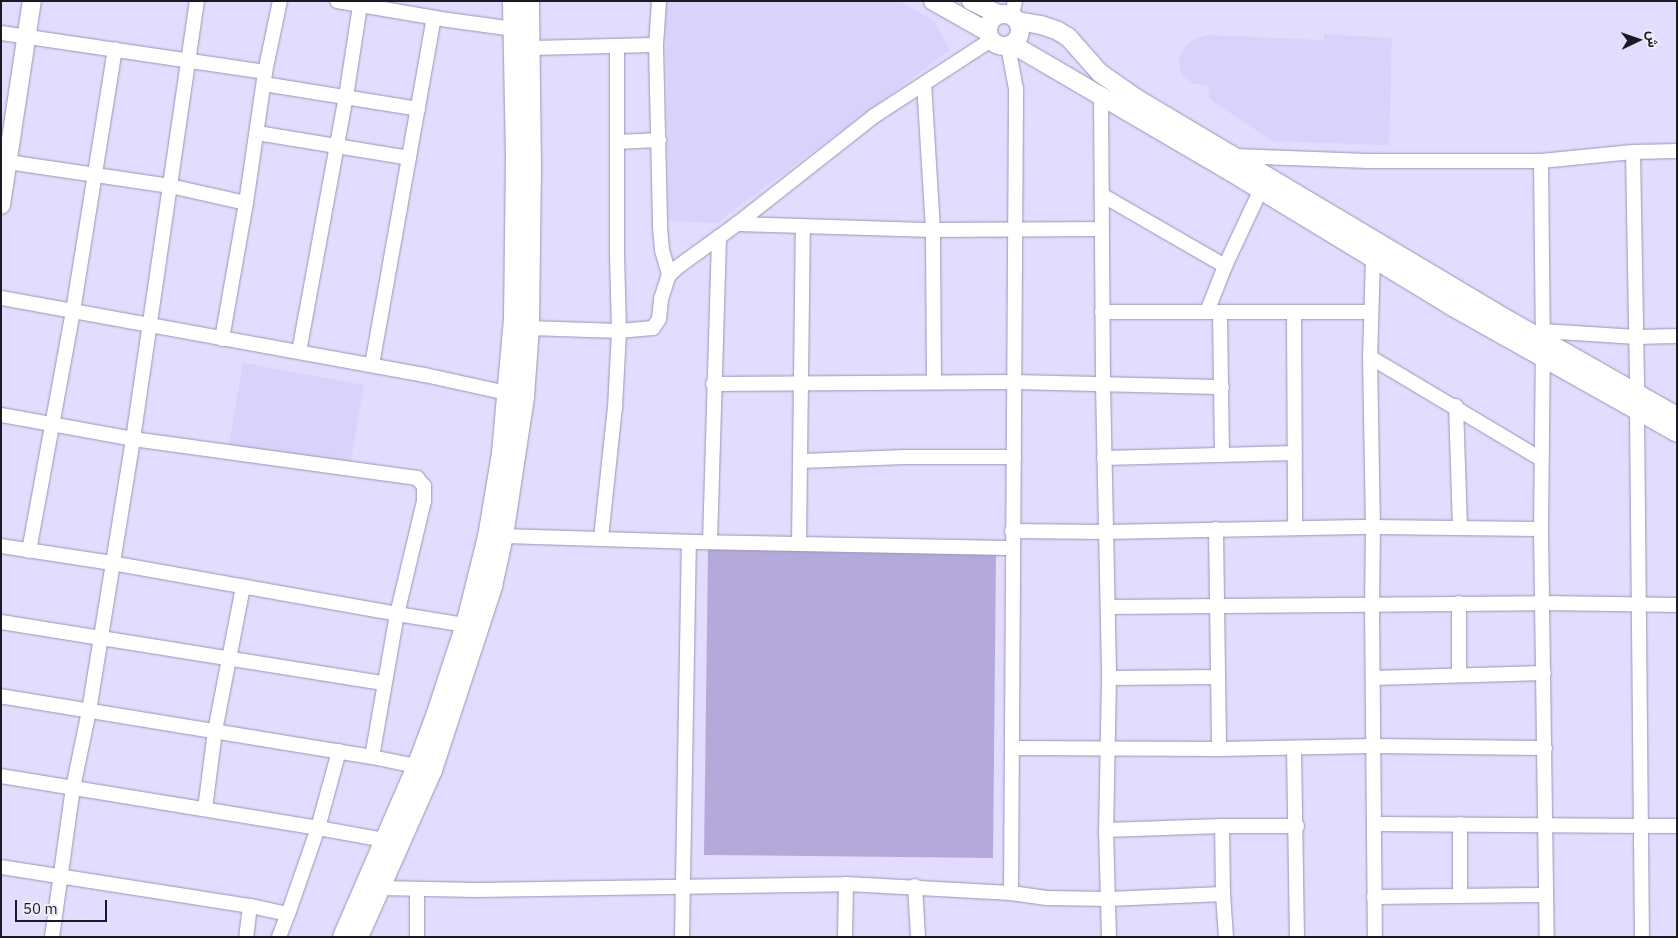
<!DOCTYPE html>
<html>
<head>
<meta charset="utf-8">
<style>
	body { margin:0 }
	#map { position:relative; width:1678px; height:938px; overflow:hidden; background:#e3dcfe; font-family:"IBM Plex Sans",Vazirmatn,sans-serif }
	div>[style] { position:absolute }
	.built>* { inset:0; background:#dbd2fb }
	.green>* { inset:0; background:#b5a9db }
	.roads { filter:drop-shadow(0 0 1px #9b94b4) drop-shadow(0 0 1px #9b94b4) }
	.minor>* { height:14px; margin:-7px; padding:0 7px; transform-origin:7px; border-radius:7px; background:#fff }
	.tertiary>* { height:18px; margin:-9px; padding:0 9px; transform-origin:9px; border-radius:9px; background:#fff }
	.tertiary>.ring { margin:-9px; padding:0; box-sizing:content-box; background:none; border:18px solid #fff; border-radius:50% }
	.secondary>* { height:20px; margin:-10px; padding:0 10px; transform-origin:10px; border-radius:10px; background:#fff }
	span { translate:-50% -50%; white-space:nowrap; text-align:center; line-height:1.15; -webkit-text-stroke:4.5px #efecfa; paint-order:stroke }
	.frame { position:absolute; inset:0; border:2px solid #1c1925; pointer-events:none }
	.north { position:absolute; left:1613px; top:15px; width:50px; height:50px; -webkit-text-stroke:4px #efecfa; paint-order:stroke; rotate:87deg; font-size:14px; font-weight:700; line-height:20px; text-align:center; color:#1c1925 }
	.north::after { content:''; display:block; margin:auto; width:18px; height:22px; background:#1c1925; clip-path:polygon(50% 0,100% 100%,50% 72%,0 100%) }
	.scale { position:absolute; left:15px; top:900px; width:92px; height:22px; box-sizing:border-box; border:2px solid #1c1925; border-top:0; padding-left:6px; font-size:15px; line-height:18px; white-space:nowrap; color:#1c1925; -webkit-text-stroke:4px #efecfa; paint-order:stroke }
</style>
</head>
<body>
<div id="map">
	<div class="built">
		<i style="clip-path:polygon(665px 1px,900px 1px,935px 22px,950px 50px,717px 223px,669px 221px)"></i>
		<i style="clip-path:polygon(1324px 34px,1392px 38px,1389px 145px,1272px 141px,1209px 99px,1208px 86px,1192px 83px,1184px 77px,1180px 70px,1179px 60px,1182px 50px,1190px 42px,1200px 37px,1208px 35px,1324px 40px)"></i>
		<i style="clip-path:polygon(243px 363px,364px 385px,350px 466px,229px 444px)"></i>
	</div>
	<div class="green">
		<i style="clip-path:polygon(708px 549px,996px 552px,993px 858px,704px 855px)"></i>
	</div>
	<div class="roads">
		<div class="minor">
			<i style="left:337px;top:1px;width:113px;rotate:9.7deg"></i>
			<i style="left:448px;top:20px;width:74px;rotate:7.8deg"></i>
			<i style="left:659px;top:1px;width:44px;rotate:93.9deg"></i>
			<i style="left:656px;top:45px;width:182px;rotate:88.7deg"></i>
			<i style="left:660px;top:227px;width:23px;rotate:85deg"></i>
			<i style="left:662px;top:250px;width:26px;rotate:74deg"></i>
			<i style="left:1012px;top:15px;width:14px;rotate:-78deg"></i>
			<i style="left:1px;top:33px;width:267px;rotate:8.4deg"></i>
			<i style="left:530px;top:48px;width:126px;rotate:-1.4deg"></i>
			<i style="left:264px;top:84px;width:156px;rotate:9.2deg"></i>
			<i style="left:1101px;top:95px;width:290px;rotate:89.6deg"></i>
			<i style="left:1103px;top:385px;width:293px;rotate:88.8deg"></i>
			<i style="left:1109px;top:678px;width:152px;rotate:91.1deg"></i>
			<i style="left:1106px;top:830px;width:107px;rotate:88.4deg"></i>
			<i style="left:257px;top:133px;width:154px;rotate:9.3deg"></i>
			<i style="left:617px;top:142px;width:42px;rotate:-2.7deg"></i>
			<i style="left:1633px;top:152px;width:241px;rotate:89deg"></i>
			<i style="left:1234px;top:156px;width:135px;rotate:2.1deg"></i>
			<i style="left:1369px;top:161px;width:172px"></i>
			<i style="left:1541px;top:161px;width:92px;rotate:-5.6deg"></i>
			<i style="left:1633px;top:152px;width:44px;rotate:-1.3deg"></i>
			<i style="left:1px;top:161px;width:171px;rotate:8.4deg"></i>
			<i style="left:170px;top:186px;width:78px;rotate:12.6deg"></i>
			<i style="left:1541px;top:161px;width:179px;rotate:89.4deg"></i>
			<i style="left:1543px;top:340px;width:189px;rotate:90.6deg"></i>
			<i style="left:1541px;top:529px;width:408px;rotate:89.2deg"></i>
			<i style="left:1102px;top:195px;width:142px;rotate:30deg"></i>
			<i style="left:737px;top:224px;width:196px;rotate:1.8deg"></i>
			<i style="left:933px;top:230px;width:147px;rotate:-93.5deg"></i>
			<i style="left:1373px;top:258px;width:99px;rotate:91.7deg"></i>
			<i style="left:1370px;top:357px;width:170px;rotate:89deg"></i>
			<i style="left:1373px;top:527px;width:77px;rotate:90.7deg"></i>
			<i style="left:1372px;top:604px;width:333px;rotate:89.5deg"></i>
			<i style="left:1px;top:298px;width:431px;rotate:10.3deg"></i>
			<i style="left:425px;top:375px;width:93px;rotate:12.4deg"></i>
			<i style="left:1102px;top:312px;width:192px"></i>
			<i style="left:1294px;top:312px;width:216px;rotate:89.7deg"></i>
			<i style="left:1207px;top:312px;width:49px;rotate:-68.6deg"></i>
			<i style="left:1225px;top:266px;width:85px;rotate:-64.9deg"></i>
			<i style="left:1220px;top:312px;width:143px;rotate:89.2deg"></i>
			<i style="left:1294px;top:312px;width:77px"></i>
			<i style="left:529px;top:328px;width:90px;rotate:1.9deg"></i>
			<i style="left:619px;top:331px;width:34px;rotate:-5deg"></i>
			<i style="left:653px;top:328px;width:11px;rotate:-56deg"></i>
			<i style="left:659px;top:319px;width:20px;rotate:-84deg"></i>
			<i style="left:661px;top:299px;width:25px;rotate:-72deg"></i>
			<i style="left:669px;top:275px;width:13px;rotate:-42deg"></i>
			<i style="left:679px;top:266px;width:72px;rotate:-35.9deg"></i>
			<i style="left:737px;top:224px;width:174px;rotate:-38.2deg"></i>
			<i style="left:874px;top:116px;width:140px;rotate:-33deg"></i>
			<i style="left:1543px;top:331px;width:94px;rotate:3.7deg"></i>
			<i style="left:1637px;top:337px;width:40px;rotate:-1.4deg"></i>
			<i style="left:222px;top:339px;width:138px;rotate:-80deg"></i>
			<i style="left:246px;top:203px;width:132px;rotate:-81.7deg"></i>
			<i style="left:265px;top:72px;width:73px;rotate:-78.1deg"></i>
			<i style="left:299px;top:352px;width:259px;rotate:-79.6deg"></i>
			<i style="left:346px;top:97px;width:93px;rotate:-81.3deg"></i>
			<i style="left:1370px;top:357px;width:199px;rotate:30.8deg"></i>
			<i style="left:372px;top:365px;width:352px;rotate:-79.9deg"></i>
			<i style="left:934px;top:382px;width:152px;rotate:-90.4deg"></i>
			<i style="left:933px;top:230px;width:169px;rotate:-0.3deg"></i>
			<i style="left:713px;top:384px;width:302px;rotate:-0.4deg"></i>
			<i style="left:1015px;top:382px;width:207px;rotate:1.4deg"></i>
			<i style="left:1456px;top:406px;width:121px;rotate:88.1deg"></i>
			<i style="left:1637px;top:411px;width:526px;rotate:89.46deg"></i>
			<i style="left:1px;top:415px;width:134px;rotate:10.3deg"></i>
			<i style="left:133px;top:439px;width:287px;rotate:7.8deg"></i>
			<i style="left:417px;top:478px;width:11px;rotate:49deg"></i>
			<i style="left:424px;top:486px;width:15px;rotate:90deg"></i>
			<i style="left:424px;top:501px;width:116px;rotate:103.4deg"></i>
			<i style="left:397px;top:614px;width:70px;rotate:9.1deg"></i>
			<i style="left:1104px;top:458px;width:191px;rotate:-1.5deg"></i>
			<i style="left:802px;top:461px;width:102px;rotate:-2.2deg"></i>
			<i style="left:904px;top:457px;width:110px"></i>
			<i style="left:1216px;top:529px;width:220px;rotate:89.2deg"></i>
			<i style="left:1012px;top:531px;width:93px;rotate:0.6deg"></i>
			<i style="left:1105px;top:532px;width:268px;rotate:-1.1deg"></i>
			<i style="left:1373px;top:527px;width:168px;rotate:0.7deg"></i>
			<i style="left:503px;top:536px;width:186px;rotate:1.8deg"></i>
			<i style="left:601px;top:538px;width:131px;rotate:-83.9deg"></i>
			<i style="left:615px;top:408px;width:77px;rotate:-87deg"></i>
			<i style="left:619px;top:331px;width:78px;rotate:-91.5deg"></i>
			<i style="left:617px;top:253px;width:207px;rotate:-90deg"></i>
			<i style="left:710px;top:542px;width:305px;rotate:-88.3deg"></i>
			<i style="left:799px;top:543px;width:317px;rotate:-89.3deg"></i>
			<i style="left:1px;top:546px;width:112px;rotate:8.7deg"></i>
			<i style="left:112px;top:563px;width:290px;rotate:10.1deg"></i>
			<i style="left:397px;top:614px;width:145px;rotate:99.9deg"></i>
			<i style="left:372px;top:757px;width:376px;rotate:-170.7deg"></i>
			<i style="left:29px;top:551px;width:244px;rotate:-79.6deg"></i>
			<i style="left:73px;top:311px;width:265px;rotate:-80.9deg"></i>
			<i style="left:1459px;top:603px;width:72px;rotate:90deg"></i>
			<i style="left:1109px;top:607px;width:433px;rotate:-0.5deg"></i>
			<i style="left:1542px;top:603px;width:135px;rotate:0.8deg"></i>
			<i style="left:1px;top:622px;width:387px;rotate:9.1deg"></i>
			<i style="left:1109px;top:678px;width:109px;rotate:-0.5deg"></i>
			<i style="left:1373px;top:678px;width:171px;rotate:-1.7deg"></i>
			<i style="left:1013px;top:748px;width:206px;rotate:0.3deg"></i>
			<i style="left:1219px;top:749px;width:155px;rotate:-1.1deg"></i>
			<i style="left:1374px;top:746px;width:171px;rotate:0.7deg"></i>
			<i style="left:1294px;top:748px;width:189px;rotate:89.1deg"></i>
			<i style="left:339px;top:751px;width:80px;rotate:105.3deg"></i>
			<i style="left:318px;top:828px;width:68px;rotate:10.2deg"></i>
			<i style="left:372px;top:757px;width:54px;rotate:11.7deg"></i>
			<i style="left:1px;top:776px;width:321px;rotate:9.3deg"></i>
			<i style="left:318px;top:828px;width:91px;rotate:109.2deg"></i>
			<i style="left:288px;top:914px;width:39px;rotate:-168deg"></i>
			<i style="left:250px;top:906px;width:31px;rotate:97deg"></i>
			<i style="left:205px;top:809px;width:79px;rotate:-82.7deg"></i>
			<i style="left:215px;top:731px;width:147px;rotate:-79deg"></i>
			<i style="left:1374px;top:824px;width:303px;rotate:0.4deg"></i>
			<i style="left:1460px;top:824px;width:72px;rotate:90deg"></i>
			<i style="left:1106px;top:830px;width:116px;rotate:-2deg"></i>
			<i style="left:1222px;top:826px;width:75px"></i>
			<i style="left:1px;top:867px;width:252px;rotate:8.9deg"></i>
			<i style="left:915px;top:886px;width:51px;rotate:86.6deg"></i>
			<i style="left:381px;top:888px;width:95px;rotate:1.2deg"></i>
			<i style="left:476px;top:890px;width:370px;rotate:-0.9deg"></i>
			<i style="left:846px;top:884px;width:165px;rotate:3.1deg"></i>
			<i style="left:1011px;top:893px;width:804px;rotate:-89.64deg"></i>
			<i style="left:1016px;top:89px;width:44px;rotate:-100.5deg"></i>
			<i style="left:417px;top:890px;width:47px;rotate:90deg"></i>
			<i style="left:1011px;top:893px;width:36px;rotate:8deg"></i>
			<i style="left:1047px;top:898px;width:62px;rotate:0.9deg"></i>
			<i style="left:1109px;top:899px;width:114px;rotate:-2.5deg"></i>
			<i style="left:1223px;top:894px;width:68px;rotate:-90.8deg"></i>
			<i style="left:1223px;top:894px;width:43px;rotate:86deg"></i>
			<i style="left:1374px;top:897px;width:172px;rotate:-0.7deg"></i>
			<i style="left:52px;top:937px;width:150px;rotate:-82deg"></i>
			<i style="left:73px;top:788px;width:79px;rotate:-78.3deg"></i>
			<i style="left:89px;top:711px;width:276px;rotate:-80.8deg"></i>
			<i style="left:133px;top:439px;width:443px;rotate:-81.7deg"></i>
			<i style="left:279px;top:937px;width:25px;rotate:-69deg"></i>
			<i style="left:682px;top:937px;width:395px;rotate:-89deg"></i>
			<i style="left:689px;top:542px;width:324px;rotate:1.1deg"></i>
			<i style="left:845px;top:937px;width:53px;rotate:-88.9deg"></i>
		</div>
		<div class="tertiary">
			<i style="left:933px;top:1px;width:63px;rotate:29.4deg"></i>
			<i style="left:971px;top:1px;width:30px;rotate:26deg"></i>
			<i class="ring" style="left:988px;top:14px;width:14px;height:14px"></i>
			<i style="left:1018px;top:21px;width:23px;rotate:10deg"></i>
			<i style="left:1041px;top:25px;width:18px;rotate:19deg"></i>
			<i style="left:1058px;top:31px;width:12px;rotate:31deg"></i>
			<i style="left:1068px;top:37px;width:48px;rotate:48.4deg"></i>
			<i style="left:1100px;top:73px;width:44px;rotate:34.8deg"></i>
			<i style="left:1136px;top:98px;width:438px;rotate:30.8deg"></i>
			<i style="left:1512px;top:322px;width:190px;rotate:29.7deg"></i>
			<i style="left:1012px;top:44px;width:248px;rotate:30.3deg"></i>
			<i style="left:1226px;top:169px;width:263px;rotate:31.3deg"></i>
			<i style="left:1451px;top:306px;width:259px;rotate:29.3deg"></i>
			<i style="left:1px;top:205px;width:206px;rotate:-81.4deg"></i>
		</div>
		<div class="secondary">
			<i style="left:343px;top:937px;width:185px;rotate:-66.5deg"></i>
			<i style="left:417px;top:767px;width:54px;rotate:-69.6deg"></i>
			<i style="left:436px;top:716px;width:96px;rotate:-71.8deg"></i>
			<i style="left:466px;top:625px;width:91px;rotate:-76deg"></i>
			<i style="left:488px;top:537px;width:85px;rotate:-80.5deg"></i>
			<i style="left:502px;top:453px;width:136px;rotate:-84.9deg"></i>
			<i style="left:514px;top:318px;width:158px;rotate:-89.3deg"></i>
			<i style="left:516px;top:160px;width:159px;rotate:-91.1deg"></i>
			<i style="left:358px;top:937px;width:183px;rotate:-66.1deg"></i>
			<i style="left:432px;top:770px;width:194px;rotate:-71.9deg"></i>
			<i style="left:492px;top:586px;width:51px;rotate:-77.6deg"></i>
			<i style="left:503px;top:536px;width:141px;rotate:-81.4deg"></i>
			<i style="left:524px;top:397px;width:69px;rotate:-85.9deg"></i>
			<i style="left:529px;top:328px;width:159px;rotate:-89.3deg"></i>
			<i style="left:531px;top:169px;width:168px;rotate:-90.7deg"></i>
		</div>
	</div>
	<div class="frame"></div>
	<div class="north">ش</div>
	<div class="scale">50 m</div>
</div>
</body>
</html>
